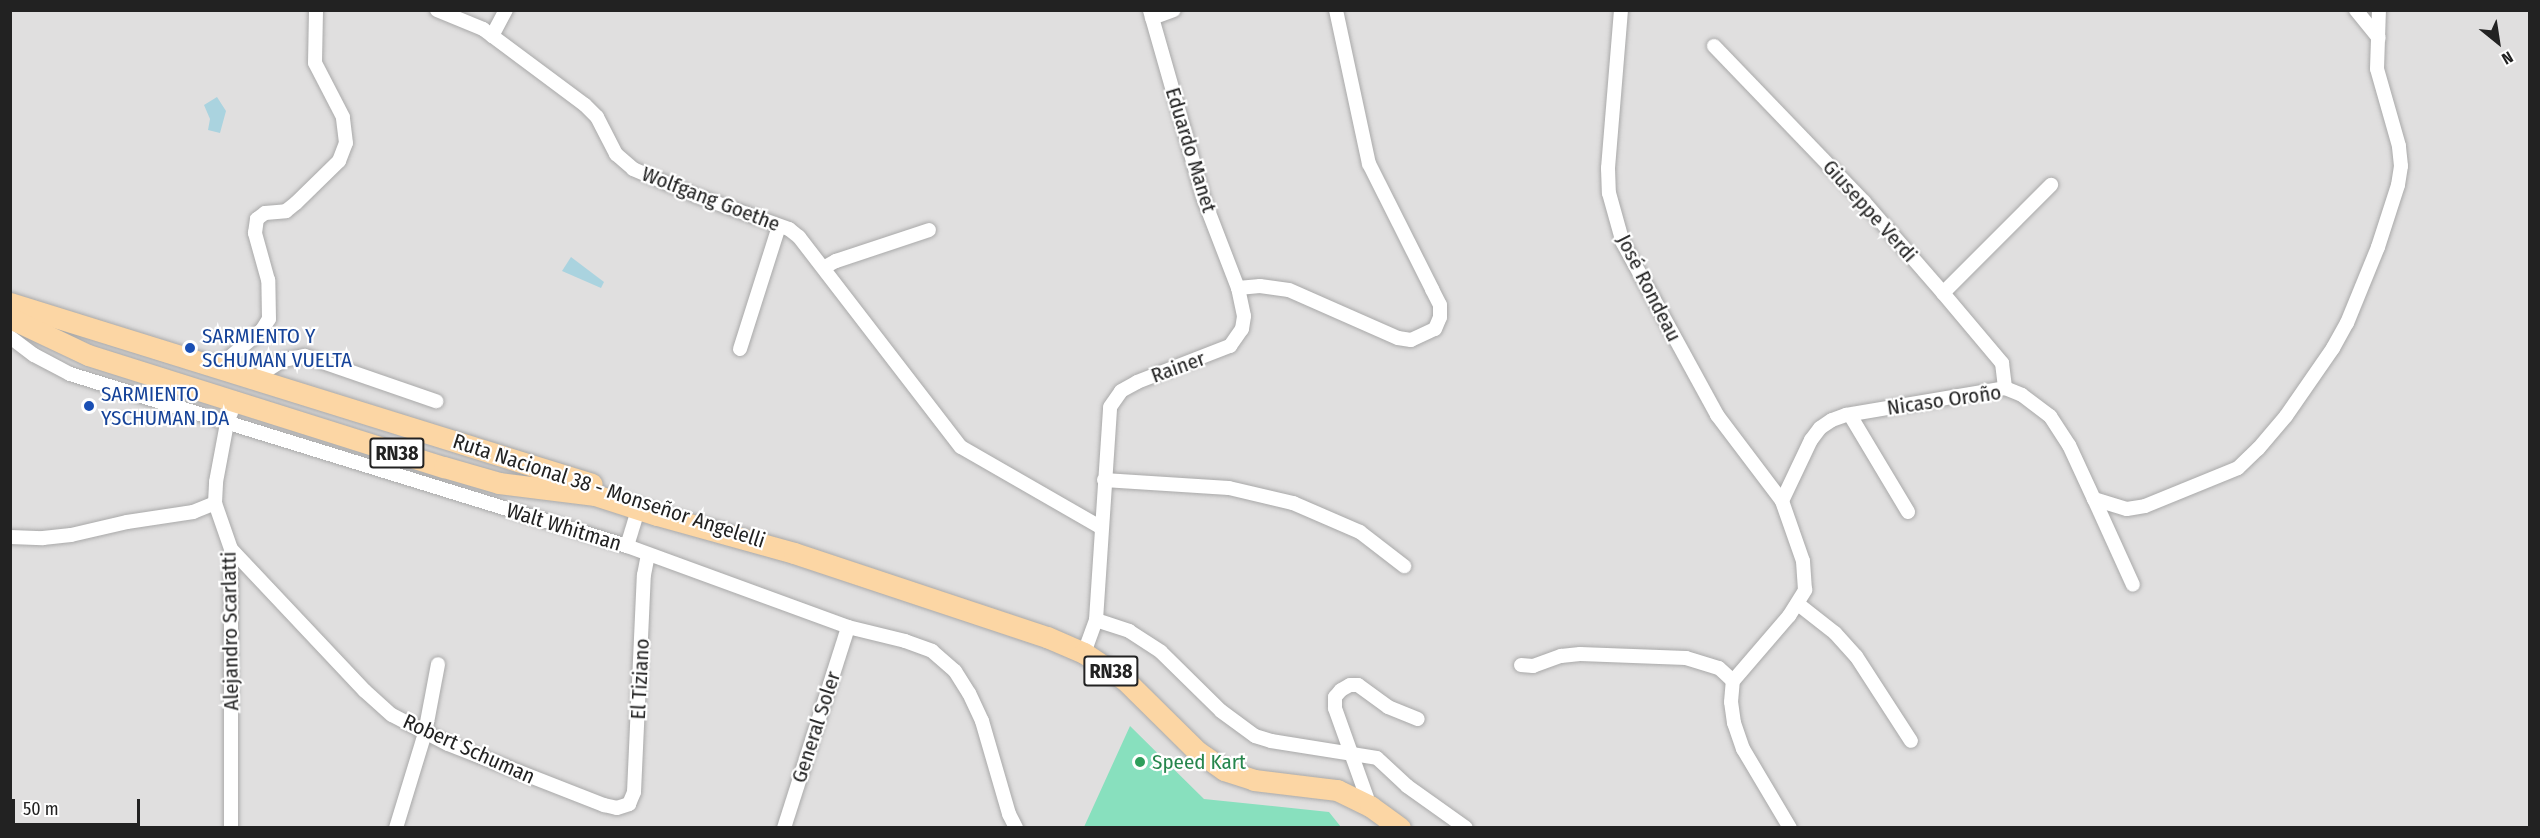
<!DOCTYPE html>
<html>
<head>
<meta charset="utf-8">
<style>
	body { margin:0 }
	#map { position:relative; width:2540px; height:838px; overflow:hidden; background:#f2efe9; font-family:"Fira Sans Condensed",sans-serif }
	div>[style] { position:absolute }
	.residential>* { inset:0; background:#e0dfdf }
	.pitch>* { inset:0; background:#88e0be }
	.water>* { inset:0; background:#aad3df }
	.roads { filter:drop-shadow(0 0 2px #a9a9a9) drop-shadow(0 0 2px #a9a9a9) }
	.minor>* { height:14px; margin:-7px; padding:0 7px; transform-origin:7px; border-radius:7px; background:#fff }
	.primary>* { height:21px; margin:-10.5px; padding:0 10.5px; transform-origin:10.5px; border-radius:10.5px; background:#fcd6a4 }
	.dots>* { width:16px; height:16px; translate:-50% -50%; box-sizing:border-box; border:3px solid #fff; border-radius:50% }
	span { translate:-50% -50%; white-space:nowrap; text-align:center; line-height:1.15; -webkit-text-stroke:4.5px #fff; paint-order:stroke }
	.shield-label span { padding:2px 4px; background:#fff; border:2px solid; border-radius:4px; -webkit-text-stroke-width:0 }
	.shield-label { font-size:20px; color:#222; font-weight:700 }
	.street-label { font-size:21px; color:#222 }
	.transit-label { font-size:21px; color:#164399 }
	.left { translate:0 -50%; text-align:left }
	.leisure-label { font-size:21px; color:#27864d }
	.frame { position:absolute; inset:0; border:12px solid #222; pointer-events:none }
	.north { position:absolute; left:2468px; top:12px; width:60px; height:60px; -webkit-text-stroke:4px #fff; paint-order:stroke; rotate:150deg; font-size:16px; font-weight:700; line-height:24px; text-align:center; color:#222 }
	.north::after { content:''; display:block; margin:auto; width:21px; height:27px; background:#222; clip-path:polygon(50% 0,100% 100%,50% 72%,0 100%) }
	.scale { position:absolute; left:12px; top:799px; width:128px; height:27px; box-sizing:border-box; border:3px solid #222; border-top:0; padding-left:8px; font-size:18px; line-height:21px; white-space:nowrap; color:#222; -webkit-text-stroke:4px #fff; paint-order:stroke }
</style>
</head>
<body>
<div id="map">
	<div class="residential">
		<i style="clip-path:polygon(11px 11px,2529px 11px,2529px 827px,11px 827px)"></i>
	</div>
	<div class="pitch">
		<i style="clip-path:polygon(1130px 726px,1204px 799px,1329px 812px,1341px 827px,1084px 827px)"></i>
	</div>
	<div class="water">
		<i style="clip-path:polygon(217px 97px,226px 111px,220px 133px,208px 130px,210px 119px,204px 105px)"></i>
		<i style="clip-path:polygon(571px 257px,604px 282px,601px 288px,562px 271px)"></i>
	</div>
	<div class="roads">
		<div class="minor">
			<i style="left:437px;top:10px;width:50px;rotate:22.4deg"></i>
			<i style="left:483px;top:29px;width:127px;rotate:36.7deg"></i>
			<i style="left:585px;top:105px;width:17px;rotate:45deg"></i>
			<i style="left:597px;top:117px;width:42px;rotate:62.8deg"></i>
			<i style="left:616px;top:154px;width:23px;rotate:41deg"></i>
			<i style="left:633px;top:169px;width:69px;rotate:22.9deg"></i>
			<i style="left:697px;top:196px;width:98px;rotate:19.7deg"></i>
			<i style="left:789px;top:229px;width:13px;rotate:39deg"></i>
			<i style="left:799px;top:237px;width:265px;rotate:52.4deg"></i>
			<i style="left:961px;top:447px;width:160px;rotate:29.9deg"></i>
			<i style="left:1621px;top:10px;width:159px;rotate:94.7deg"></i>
			<i style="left:1608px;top:168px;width:25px;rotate:88deg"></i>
			<i style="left:1609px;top:193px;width:52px;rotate:74.4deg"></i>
			<i style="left:1623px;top:243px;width:196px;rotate:61.3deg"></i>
			<i style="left:1717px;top:415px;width:108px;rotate:52.9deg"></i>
			<i style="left:2356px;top:10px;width:36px;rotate:51deg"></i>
			<i style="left:1152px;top:18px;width:23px;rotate:-20deg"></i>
			<i style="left:492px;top:36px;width:30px;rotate:-62deg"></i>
			<i style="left:1714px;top:46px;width:216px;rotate:46.1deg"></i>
			<i style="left:1864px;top:202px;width:121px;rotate:49deg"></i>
			<i style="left:1943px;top:293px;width:92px;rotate:49.9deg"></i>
			<i style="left:2002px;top:363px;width:25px;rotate:83deg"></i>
			<i style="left:825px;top:267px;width:13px;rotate:-29deg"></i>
			<i style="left:836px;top:261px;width:98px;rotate:-18.4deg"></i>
			<i style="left:1238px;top:288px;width:22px;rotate:-5deg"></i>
			<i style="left:1260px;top:286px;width:29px;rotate:8deg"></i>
			<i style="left:1289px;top:290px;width:119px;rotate:23.8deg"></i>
			<i style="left:1398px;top:338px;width:13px;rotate:9deg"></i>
			<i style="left:1411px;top:340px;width:26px;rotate:-25deg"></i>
			<i style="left:1435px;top:329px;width:13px;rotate:-67deg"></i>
			<i style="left:1440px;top:317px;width:12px;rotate:-90deg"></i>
			<i style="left:1440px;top:305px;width:18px;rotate:-117deg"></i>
			<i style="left:1432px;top:289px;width:140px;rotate:-116.7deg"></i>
			<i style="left:1369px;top:164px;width:157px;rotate:-102.1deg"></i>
			<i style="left:1943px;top:293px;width:153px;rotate:-45deg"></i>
			<i style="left:10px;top:337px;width:30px;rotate:37deg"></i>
			<i style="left:34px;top:355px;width:41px;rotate:27.8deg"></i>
			<i style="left:70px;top:374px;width:583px;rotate:17.16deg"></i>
			<i style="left:627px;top:546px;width:235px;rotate:20.1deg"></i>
			<i style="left:848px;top:627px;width:59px;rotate:13.8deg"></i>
			<i style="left:905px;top:641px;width:29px;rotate:20deg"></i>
			<i style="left:932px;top:651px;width:30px;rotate:41deg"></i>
			<i style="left:955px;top:671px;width:26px;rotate:58deg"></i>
			<i style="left:969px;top:693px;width:31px;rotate:65deg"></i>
			<i style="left:982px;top:721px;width:97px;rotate:73.8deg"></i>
			<i style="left:1009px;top:814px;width:16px;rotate:63deg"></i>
			<i style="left:740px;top:349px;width:129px;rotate:-72.4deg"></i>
			<i style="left:217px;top:368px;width:59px;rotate:-40.2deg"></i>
			<i style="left:262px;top:330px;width:13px;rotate:-58deg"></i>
			<i style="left:269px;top:319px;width:39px;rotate:-91deg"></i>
			<i style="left:268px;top:280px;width:49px;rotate:-105.5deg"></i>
			<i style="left:255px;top:233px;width:14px;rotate:-82deg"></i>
			<i style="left:257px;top:219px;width:10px;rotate:-37deg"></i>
			<i style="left:265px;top:213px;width:21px;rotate:-5deg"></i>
			<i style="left:286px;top:211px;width:13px;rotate:-39deg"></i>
			<i style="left:296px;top:203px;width:60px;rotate:-44.3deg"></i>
			<i style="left:339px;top:161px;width:19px;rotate:-69deg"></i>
			<i style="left:346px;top:143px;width:26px;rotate:-97deg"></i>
			<i style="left:343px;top:117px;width:61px;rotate:-117.4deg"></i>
			<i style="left:315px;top:63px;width:53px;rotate:-88.9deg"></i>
			<i style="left:253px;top:379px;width:36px;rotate:-32deg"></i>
			<i style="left:284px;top:360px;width:21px;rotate:-11deg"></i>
			<i style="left:305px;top:356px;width:139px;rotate:19deg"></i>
			<i style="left:1850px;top:415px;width:113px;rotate:59.1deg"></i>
			<i style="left:1104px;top:480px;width:125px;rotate:3.7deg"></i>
			<i style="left:1229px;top:488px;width:66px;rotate:13.2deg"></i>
			<i style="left:1293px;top:503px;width:73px;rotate:23.4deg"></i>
			<i style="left:1360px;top:532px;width:56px;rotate:37.7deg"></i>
			<i style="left:2094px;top:499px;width:94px;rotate:65.6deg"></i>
			<i style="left:10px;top:537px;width:33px;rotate:2deg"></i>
			<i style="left:43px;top:538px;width:28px;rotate:-6deg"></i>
			<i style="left:71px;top:535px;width:57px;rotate:-13.1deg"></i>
			<i style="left:127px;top:522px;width:67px;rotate:-8.6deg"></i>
			<i style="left:193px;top:512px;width:24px;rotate:-22deg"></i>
			<i style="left:627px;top:546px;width:39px;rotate:-73deg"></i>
			<i style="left:231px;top:549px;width:195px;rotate:46.7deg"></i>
			<i style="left:365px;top:691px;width:36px;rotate:42deg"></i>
			<i style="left:392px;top:715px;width:63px;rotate:27.4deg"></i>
			<i style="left:448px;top:744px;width:168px;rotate:21.4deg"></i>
			<i style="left:604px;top:805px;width:13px;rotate:13deg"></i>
			<i style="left:617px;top:808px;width:13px;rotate:-18deg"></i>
			<i style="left:629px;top:804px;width:13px;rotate:-67deg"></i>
			<i style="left:634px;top:792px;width:217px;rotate:-87.4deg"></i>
			<i style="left:644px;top:575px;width:21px;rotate:-79deg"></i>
			<i style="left:1798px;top:604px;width:47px;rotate:38.1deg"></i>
			<i style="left:1835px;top:633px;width:31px;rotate:48deg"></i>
			<i style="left:1856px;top:656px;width:101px;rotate:57.1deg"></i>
			<i style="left:1096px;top:620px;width:35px;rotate:18deg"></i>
			<i style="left:1129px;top:631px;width:38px;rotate:33deg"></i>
			<i style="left:1161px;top:652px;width:84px;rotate:44.5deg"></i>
			<i style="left:1221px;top:711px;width:42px;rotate:36.3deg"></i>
			<i style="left:1255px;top:736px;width:17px;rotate:17deg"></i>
			<i style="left:1271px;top:741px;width:107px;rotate:9.1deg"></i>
			<i style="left:1377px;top:758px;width:41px;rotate:43deg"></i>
			<i style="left:1407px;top:786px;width:72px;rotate:35.4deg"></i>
			<i style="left:1084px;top:653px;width:35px;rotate:-70deg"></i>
			<i style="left:1096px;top:620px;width:213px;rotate:-86.2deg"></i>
			<i style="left:1110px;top:407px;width:19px;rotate:-55deg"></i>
			<i style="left:1121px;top:391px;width:18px;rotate:-29deg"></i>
			<i style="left:1137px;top:382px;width:100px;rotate:-21.2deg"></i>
			<i style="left:1230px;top:346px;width:21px;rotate:-55deg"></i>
			<i style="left:1242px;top:329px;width:13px;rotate:-81deg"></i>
			<i style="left:1244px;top:316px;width:29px;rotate:-102deg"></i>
			<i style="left:1238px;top:288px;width:94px;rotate:-111.1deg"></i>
			<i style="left:1204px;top:200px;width:198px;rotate:-105.9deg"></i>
			<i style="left:1521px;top:665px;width:12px;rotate:5deg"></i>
			<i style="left:1533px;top:666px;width:30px;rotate:-20deg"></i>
			<i style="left:1561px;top:656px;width:19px;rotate:-6deg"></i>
			<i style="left:1580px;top:654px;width:106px;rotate:2.2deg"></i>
			<i style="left:1686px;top:658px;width:34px;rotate:17deg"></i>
			<i style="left:1719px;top:668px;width:19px;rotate:43deg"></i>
			<i style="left:1370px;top:806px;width:104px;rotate:-109.7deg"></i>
			<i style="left:1335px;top:708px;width:11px;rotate:-90deg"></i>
			<i style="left:1335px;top:697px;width:9px;rotate:-49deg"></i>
			<i style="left:1341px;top:690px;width:10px;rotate:-29deg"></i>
			<i style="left:1350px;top:685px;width:8px"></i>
			<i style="left:1358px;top:685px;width:37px;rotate:36deg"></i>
			<i style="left:1388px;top:707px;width:32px;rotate:22deg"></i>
			<i style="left:231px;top:828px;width:279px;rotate:-90deg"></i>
			<i style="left:231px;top:549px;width:49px;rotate:-109.2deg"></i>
			<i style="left:215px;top:503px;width:21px;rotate:-87deg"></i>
			<i style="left:216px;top:482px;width:60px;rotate:-79.4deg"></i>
			<i style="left:227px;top:423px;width:22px;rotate:-69deg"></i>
			<i style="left:396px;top:828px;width:99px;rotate:-73deg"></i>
			<i style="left:425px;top:733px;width:70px;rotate:-79.3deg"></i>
			<i style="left:784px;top:828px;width:211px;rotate:-72.3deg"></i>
			<i style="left:1790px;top:828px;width:92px;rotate:-120.7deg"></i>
			<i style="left:1743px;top:749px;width:28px;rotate:-109deg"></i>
			<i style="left:1734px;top:723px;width:21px;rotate:-98deg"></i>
			<i style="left:1731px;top:702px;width:21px;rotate:-85deg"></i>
			<i style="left:1733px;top:681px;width:86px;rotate:-49.3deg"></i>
			<i style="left:1789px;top:616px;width:31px;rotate:-58deg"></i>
			<i style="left:1805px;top:590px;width:29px;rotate:-94deg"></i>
			<i style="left:1803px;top:561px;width:64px;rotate:-109.3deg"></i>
			<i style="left:1782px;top:501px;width:68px;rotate:-64.6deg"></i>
			<i style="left:1811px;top:440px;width:15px;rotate:-53deg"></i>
			<i style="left:1820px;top:428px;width:14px;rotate:-34deg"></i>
			<i style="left:1832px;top:420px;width:15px;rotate:-20deg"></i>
			<i style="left:1846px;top:415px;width:161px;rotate:-9.6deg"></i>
			<i style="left:2005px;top:388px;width:18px;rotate:22deg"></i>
			<i style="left:2022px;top:395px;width:35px;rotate:37deg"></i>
			<i style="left:2050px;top:416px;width:35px;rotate:57deg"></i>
			<i style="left:2069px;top:445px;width:60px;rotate:65.2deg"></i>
			<i style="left:2094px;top:499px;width:34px;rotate:17deg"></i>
			<i style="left:2127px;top:509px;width:18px;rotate:-9deg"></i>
			<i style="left:2145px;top:506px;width:100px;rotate:-22.2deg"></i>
			<i style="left:2238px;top:468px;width:28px;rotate:-44deg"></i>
			<i style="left:2258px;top:449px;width:43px;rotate:-49.7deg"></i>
			<i style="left:2286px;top:416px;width:83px;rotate:-55.3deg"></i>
			<i style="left:2333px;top:348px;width:29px;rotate:-61deg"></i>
			<i style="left:2347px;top:323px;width:82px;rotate:-67.8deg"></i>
			<i style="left:2378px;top:247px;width:65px;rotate:-72.1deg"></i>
			<i style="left:2398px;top:185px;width:19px;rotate:-81deg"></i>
			<i style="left:2401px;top:166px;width:20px;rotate:-96deg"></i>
			<i style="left:2399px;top:146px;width:80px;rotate:-105.9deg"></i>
			<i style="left:2377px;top:69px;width:59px;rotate:-88.1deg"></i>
		</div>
		<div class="primary">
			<i style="left:10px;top:303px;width:609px;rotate:17.28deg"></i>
			<i style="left:10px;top:318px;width:86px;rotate:25.4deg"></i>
			<i style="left:88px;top:355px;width:373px;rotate:17.5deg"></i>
			<i style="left:444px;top:467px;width:57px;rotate:16.2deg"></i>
			<i style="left:499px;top:483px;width:97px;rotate:7.1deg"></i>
			<i style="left:595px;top:495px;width:65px;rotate:17.9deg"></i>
			<i style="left:657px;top:515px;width:142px;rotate:15.5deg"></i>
			<i style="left:794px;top:553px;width:267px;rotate:18.4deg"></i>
			<i style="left:1047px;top:637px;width:40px;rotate:23.4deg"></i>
			<i style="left:1084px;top:653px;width:49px;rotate:33.4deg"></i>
			<i style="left:1125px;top:680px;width:101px;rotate:44.6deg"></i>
			<i style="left:1197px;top:751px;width:33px;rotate:35deg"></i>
			<i style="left:1224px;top:770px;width:32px;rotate:18deg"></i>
			<i style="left:1254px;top:780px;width:84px;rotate:6.9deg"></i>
			<i style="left:1337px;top:790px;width:37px;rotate:26deg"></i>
			<i style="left:1370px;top:806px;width:37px;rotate:36deg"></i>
		</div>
	</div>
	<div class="dots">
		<i style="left:190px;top:348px;background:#1a4fb4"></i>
		<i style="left:89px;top:406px;background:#1a4fb4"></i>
		<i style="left:1140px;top:762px;background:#2e9e5b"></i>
	</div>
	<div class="shield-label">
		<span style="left:397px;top:453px">RN38</span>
		<span style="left:1111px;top:671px">RN38</span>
	</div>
	<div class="street-label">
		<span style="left:1191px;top:150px;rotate:73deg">Eduardo Manet</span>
		<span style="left:711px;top:199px;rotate:21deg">Wolfgang Goethe</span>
		<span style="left:1870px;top:211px;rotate:48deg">Giuseppe Verdi</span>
		<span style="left:1649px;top:288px;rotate:63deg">José Rondeau</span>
		<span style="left:1178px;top:367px;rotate:-20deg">Rainer</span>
		<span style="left:1944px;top:400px;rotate:-8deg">Nicaso Oroño</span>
		<span style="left:609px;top:491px;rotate:18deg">Ruta Nacional 38 - Monseñor Angelelli</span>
		<span style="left:564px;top:527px;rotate:17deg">Walt Whitman</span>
		<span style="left:230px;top:631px;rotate:-91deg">Alejandro Scarlatti</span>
		<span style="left:640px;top:679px;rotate:-87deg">El Tiziano</span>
		<span style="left:816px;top:727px;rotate:-72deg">General Soler</span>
		<span style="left:469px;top:749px;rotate:24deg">Robert Schuman</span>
	</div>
	<div class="transit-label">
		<span class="left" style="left:202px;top:348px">SARMIENTO Y<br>SCHUMAN VUELTA</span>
		<span class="left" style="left:101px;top:406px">SARMIENTO<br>YSCHUMAN IDA</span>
	</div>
	<div class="leisure-label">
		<span class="left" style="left:1152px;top:762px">Speed Kart</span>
	</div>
	<div class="frame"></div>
	<div class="north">N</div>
	<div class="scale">50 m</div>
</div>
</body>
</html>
